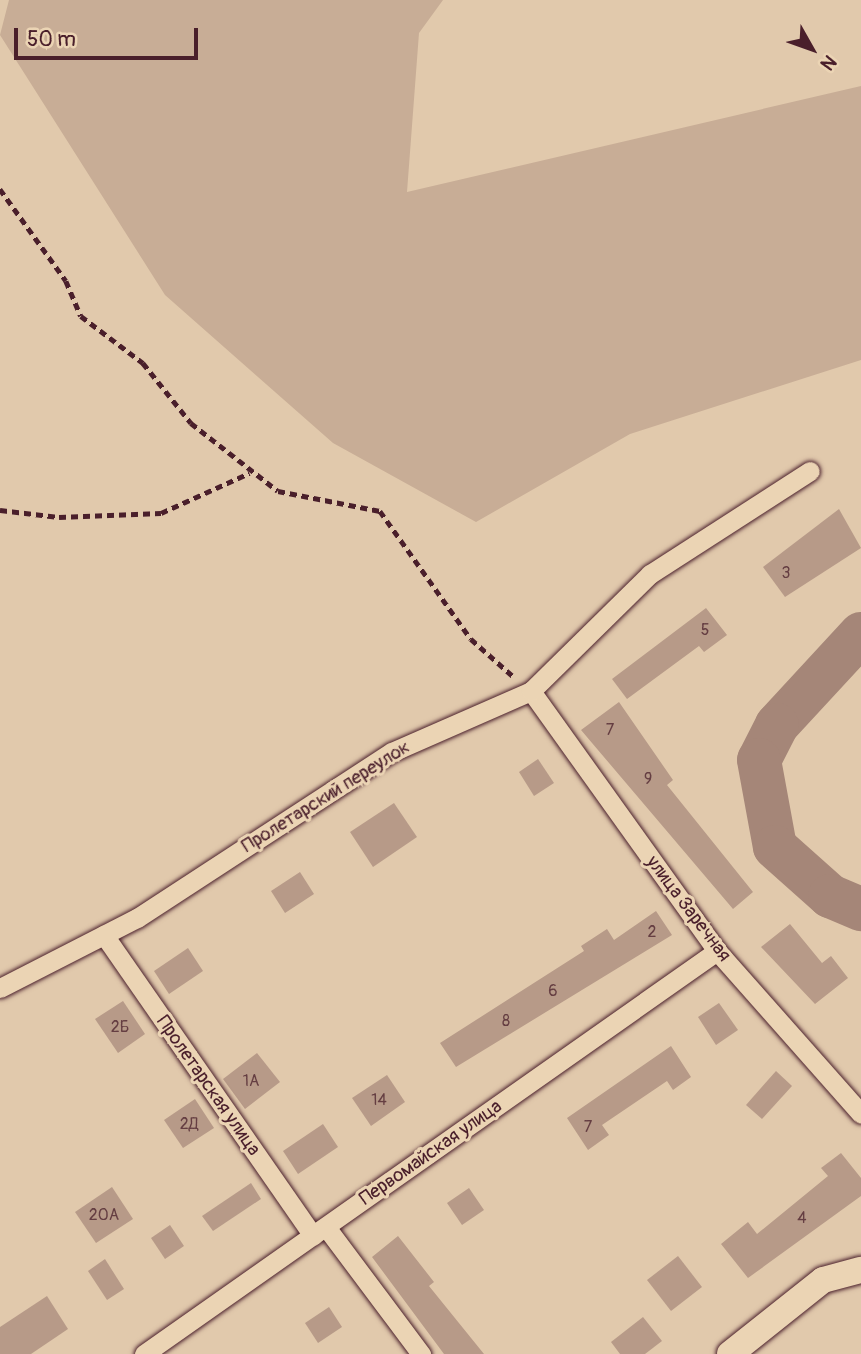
<!DOCTYPE html>
<html>
<head>
<meta charset="utf-8">
<style>
	body { margin:0 }
	#map { position:relative; width:861px; height:1354px; overflow:hidden; background:#e1c9ac; font-family:Pangolin,sans-serif }
	div>[style] { position:absolute }
	.green>* { inset:0; background:#c8ad96 }
	.river>* { height:44px; margin:-22px; padding:0 22px; transform-origin:22px; border-radius:22px; background:#a58678 }
	.building>* { inset:0; background:#b79a88 }
	.path>* { height:4.5px; margin-top:-2.25px; transform-origin:0; background:repeating-linear-gradient(90deg,#4a1f2b 0 7px,transparent 0 12px) }
	.roads { filter:drop-shadow(0 0 2px #4a1f2b) drop-shadow(0 0 2px #4a1f2b) }
	.street>* { height:19px; margin:-9.5px; padding:0 9.5px; transform-origin:9.5px; border-radius:9.5px; background:#ebd4b4 }
	.secondary>* { height:26px; margin:-13px; padding:0 13px; transform-origin:13px; border-radius:13px; background:#ebd4b4 }
	span { translate:-50% -50%; white-space:nowrap; text-align:center; line-height:1.15; -webkit-text-stroke:6px #ebd4b4; paint-order:stroke }
	.number-label { font-size:16px; color:#653e42 }
	.number-label span { -webkit-text-stroke-width:0 }
	.street-label { font-size:19px; color:#4a1f2b }
	.north { position:absolute; left:777px; top:14px; width:70px; height:70px; -webkit-text-stroke:5px #ebd4b4; paint-order:stroke; rotate:130deg; font-size:19px; font-weight:700; line-height:28px; text-align:center; color:#4a1f2b }
	.north::after { content:''; display:block; margin:auto; width:24px; height:32px; background:#4a1f2b; clip-path:polygon(50% 0,100% 100%,50% 72%,0 100%) }
	.scale { position:absolute; left:14px; top:28px; width:184px; height:32px; box-sizing:border-box; border:4px solid #4a1f2b; border-top:0; padding-left:9px; font-size:21px; line-height:24px; white-space:nowrap; color:#4a1f2b; -webkit-text-stroke:5px #ebd4b4; paint-order:stroke }
</style>
</head>
<body>
<div id="map">
	<div class="green">
		<i style="clip-path:polygon(9px 0,443px 0,419px 33px,407px 192px,861px 86px,861px 360px,630px 434px,476px 522px,333px 443px,165px 295px,0 35px)"></i>
	</div>
	<div class="river">
		<i style="left:861px;top:634px;width:124px;rotate:132.7deg"></i>
		<i style="left:777px;top:725px;width:39px;rotate:117deg"></i>
		<i style="left:759px;top:760px;width:88px;rotate:79.6deg"></i>
		<i style="left:775px;top:847px;width:74px;rotate:41.7deg"></i>
		<i style="left:830px;top:896px;width:34px;rotate:23deg"></i>
	</div>
	<div class="building">
		<i style="clip-path:polygon(839px 509px,861px 548px,785px 597px,763px 567px)"></i>
		<i style="clip-path:polygon(706px 608px,727px 635px,704px 652px,699px 646px,627px 699px,612px 679px)"></i>
		<i style="clip-path:polygon(619px 702px,673px 780px,667px 785px,753px 892px,733px 909px,581px 730px)"></i>
		<i style="clip-path:polygon(538px 759px,554px 783px,534px 796px,519px 772px)"></i>
		<i style="clip-path:polygon(394px 803px,417px 837px,373px 867px,350px 832px)"></i>
		<i style="clip-path:polygon(300px 872px,314px 894px,285px 913px,271px 891px)"></i>
		<i style="clip-path:polygon(656px 911px,672px 935px,456px 1067px,440px 1043px,584px 951px,581px 946px,607px 929px,614px 940px)"></i>
		<i style="clip-path:polygon(790px 924px,822px 963px,831px 956px,848px 978px,815px 1004px,761px 947px)"></i>
		<i style="clip-path:polygon(188px 948px,203px 971px,169px 994px,154px 971px)"></i>
		<i style="clip-path:polygon(123px 1001px,145px 1034px,118px 1053px,95px 1019px)"></i>
		<i style="clip-path:polygon(719px 1003px,738px 1030px,716px 1045px,698px 1017px)"></i>
		<i style="clip-path:polygon(671px 1046px,691px 1077px,673px 1090px,667px 1081px,602px 1125px,609px 1135px,588px 1150px,567px 1118px)"></i>
		<i style="clip-path:polygon(257px 1053px,280px 1082px,245px 1109px,223px 1079px)"></i>
		<i style="clip-path:polygon(776px 1071px,792px 1086px,762px 1119px,746px 1105px)"></i>
		<i style="clip-path:polygon(387px 1075px,405px 1102px,371px 1126px,352px 1098px)"></i>
		<i style="clip-path:polygon(195px 1099px,214px 1128px,183px 1148px,164px 1120px)"></i>
		<i style="clip-path:polygon(323px 1124px,338px 1147px,298px 1174px,283px 1151px)"></i>
		<i style="clip-path:polygon(841px 1153px,861px 1178px,861px 1196px,748px 1278px,721px 1244px,748px 1222px,757px 1234px,828px 1176px,821px 1168px)"></i>
		<i style="clip-path:polygon(251px 1183px,261px 1199px,213px 1231px,202px 1216px)"></i>
		<i style="clip-path:polygon(112px 1187px,133px 1219px,96px 1243px,75px 1212px)"></i>
		<i style="clip-path:polygon(469px 1188px,484px 1210px,462px 1225px,447px 1203px)"></i>
		<i style="clip-path:polygon(170px 1225px,184px 1246px,165px 1259px,151px 1238px)"></i>
		<i style="clip-path:polygon(398px 1236px,434px 1282px,429px 1286px,484px 1354px,444px 1354px,372px 1257px)"></i>
		<i style="clip-path:polygon(678px 1256px,702px 1287px,671px 1311px,647px 1280px)"></i>
		<i style="clip-path:polygon(105px 1259px,124px 1289px,107px 1300px,88px 1271px)"></i>
		<i style="clip-path:polygon(47px 1296px,68px 1329px,31px 1354px,0 1354px,0 1327px)"></i>
		<i style="clip-path:polygon(329px 1307px,342px 1327px,318px 1343px,305px 1323px)"></i>
		<i style="clip-path:polygon(643px 1317px,662px 1341px,645px 1354px,620px 1354px,611px 1342px)"></i>
	</div>
	<div class="path">
		<i style="left:0;top:189px;width:113px;rotate:54.3deg"></i>
		<i style="left:66px;top:281px;width:38px;rotate:67deg"></i>
		<i style="left:81px;top:316px;width:78px;rotate:37.2deg"></i>
		<i style="left:143px;top:363px;width:77px;rotate:51.3deg"></i>
		<i style="left:191px;top:423px;width:110px;rotate:38deg"></i>
		<i style="left:278px;top:491px;width:104px;rotate:11.1deg"></i>
		<i style="left:380px;top:511px;width:157px;rotate:54.6deg"></i>
		<i style="left:471px;top:639px;width:57px;rotate:41.5deg"></i>
		<i style="left:0;top:510px;width:59px;rotate:6.8deg"></i>
		<i style="left:59px;top:517px;width:102px;rotate:-2.2deg"></i>
		<i style="left:161px;top:513px;width:97px;rotate:-24.4deg"></i>
	</div>
	<div class="roads">
		<div class="street">
			<i style="left:531px;top:691px;width:320px;rotate:54.4deg"></i>
			<i style="left:717px;top:951px;width:217px;rotate:48.5deg"></i>
			<i style="left:104px;top:935px;width:366px;rotate:55.2deg"></i>
			<i style="left:0;top:988px;width:154px;rotate:-27.1deg"></i>
			<i style="left:137px;top:918px;width:304px;rotate:-33.1deg"></i>
			<i style="left:392px;top:752px;width:152px;rotate:-23.7deg"></i>
			<i style="left:531px;top:691px;width:167px;rotate:-44.5deg"></i>
			<i style="left:650px;top:574px;width:190px;rotate:-32.8deg"></i>
			<i style="left:326px;top:1227px;width:159px;rotate:53.2deg"></i>
			<i style="left:144px;top:1354px;width:701px;rotate:-35.12deg"></i>
		</div>
		<div class="secondary">
			<i style="left:730px;top:1354px;width:119px;rotate:-38.5deg"></i>
			<i style="left:823px;top:1280px;width:39px;rotate:-15deg"></i>
		</div>
	</div>
	<div class="number-label">
		<span style="left:786px;top:573px">3</span>
		<span style="left:705px;top:630px">5</span>
		<span style="left:610px;top:730px">7</span>
		<span style="left:648px;top:779px">9</span>
		<span style="left:652px;top:932px">2</span>
		<span style="left:553px;top:991px">6</span>
		<span style="left:506px;top:1021px">8</span>
		<span style="left:120px;top:1027px">2Б</span>
		<span style="left:251px;top:1081px">1А</span>
		<span style="left:379px;top:1100px">14</span>
		<span style="left:189px;top:1124px">2Д</span>
		<span style="left:588px;top:1127px">7</span>
		<span style="left:104px;top:1215px">20А</span>
		<span style="left:802px;top:1218px">4</span>
	</div>
	<div class="street-label">
		<span style="left:326px;top:797px;rotate:-32deg">Пролетарский переулок</span>
		<span style="left:688px;top:909px;rotate:53deg">улица Заречная</span>
		<span style="left:208px;top:1086px;rotate:55deg">Пролетарская улица</span>
		<span style="left:431px;top:1153px;rotate:-35deg">Первомайская улица</span>
	</div>
	<div class="north">N</div>
	<div class="scale">50 m</div>
</div>
</body>
</html>
